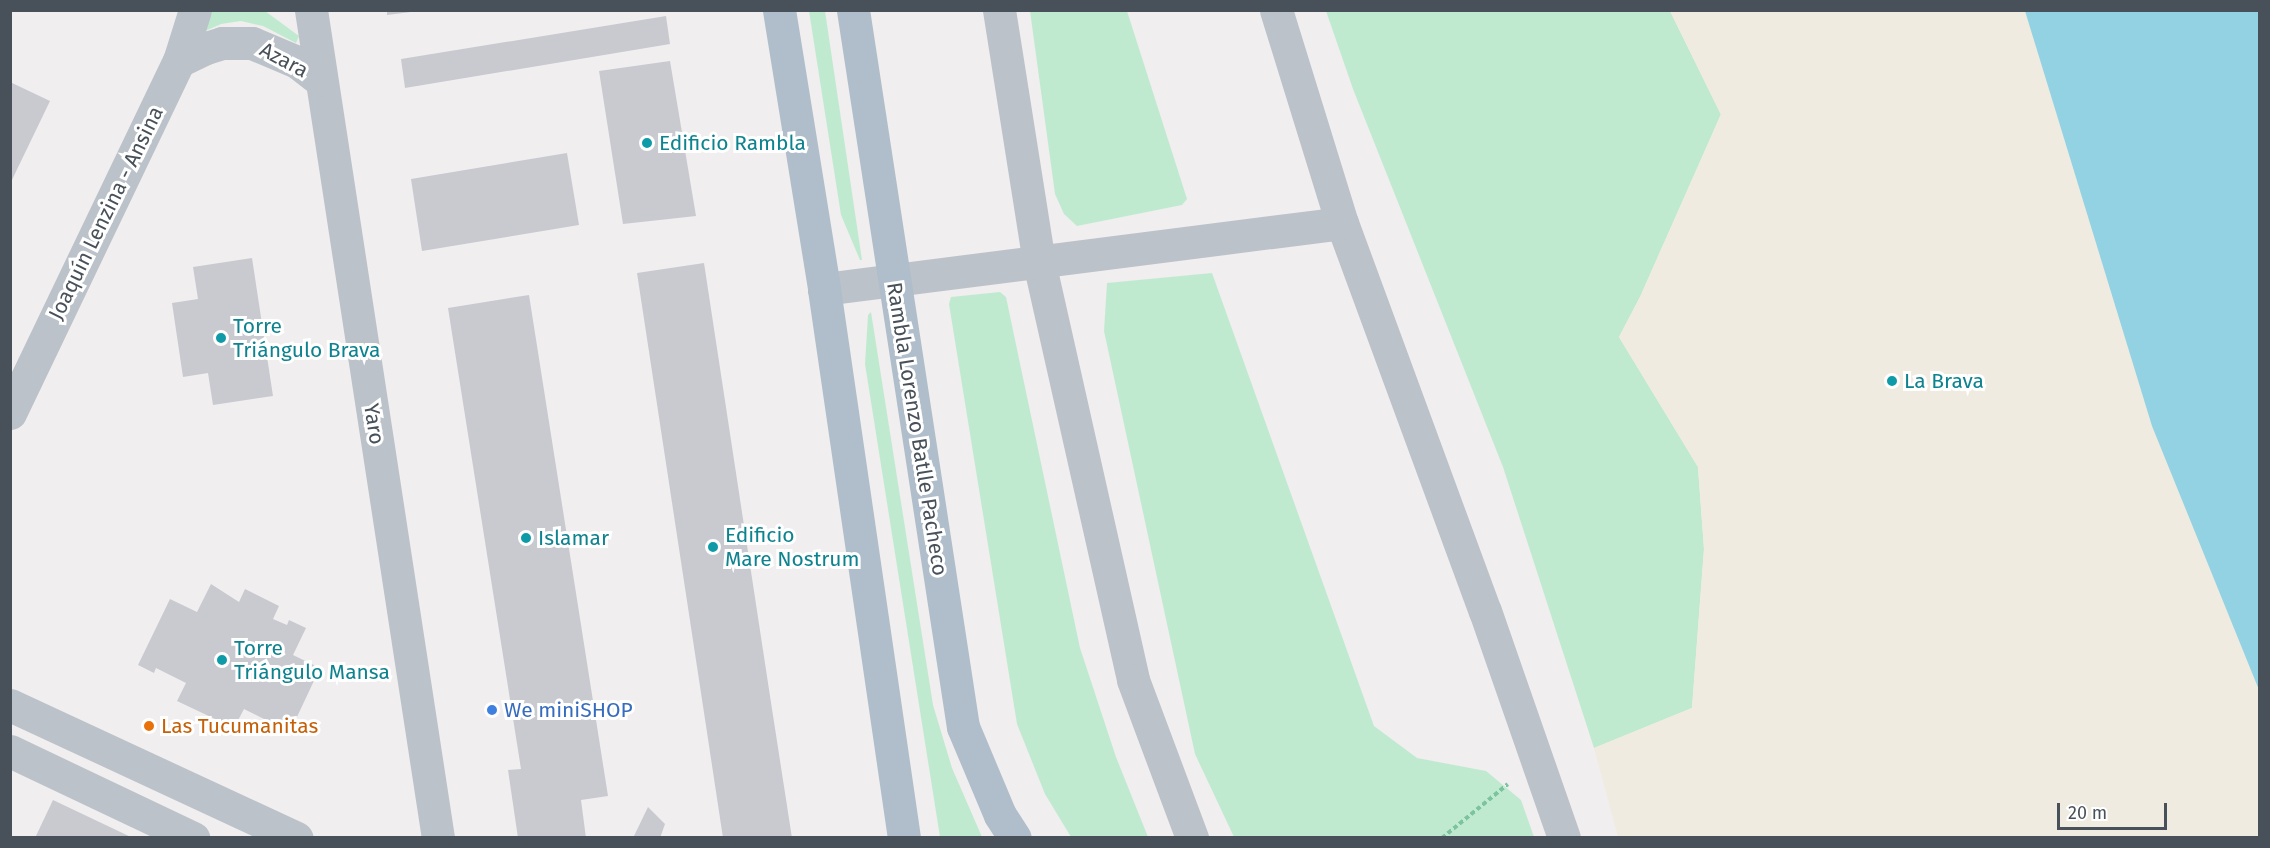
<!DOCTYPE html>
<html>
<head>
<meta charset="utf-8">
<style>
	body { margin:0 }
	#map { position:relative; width:2270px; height:848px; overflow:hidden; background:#f0eeee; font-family:"Fira Sans",sans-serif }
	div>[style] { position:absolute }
	.green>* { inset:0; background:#c0ead0 }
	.sand>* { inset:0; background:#f0ebe0 }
	.water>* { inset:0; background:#92d2e2 }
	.building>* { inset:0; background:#c9cad0 }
	.path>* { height:4px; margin-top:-2px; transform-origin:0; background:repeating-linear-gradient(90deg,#7cc4a0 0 4.5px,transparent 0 7.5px) }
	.minor>* { height:33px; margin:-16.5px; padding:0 16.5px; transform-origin:16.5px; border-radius:16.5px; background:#bbc2c9 }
	.major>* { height:33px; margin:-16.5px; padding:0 16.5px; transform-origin:16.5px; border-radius:16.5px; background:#b0bdca }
	.dots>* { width:16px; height:16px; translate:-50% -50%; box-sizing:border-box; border:3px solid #fff; border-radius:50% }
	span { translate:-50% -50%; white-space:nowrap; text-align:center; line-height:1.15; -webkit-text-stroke:6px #fff; paint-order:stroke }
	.street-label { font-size:21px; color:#485159 }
	.culture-label { font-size:21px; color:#0d838f }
	.left { translate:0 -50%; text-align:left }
	.shop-label { font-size:21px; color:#366cbe }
	.food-label { font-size:21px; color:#c56008 }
	.frame { position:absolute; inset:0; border:12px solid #485159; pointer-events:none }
	.scale { position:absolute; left:2057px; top:803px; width:110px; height:27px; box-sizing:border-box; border:3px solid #485159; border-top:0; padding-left:8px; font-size:18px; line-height:21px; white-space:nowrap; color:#485159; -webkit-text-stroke:4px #fff; paint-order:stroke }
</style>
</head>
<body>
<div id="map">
	<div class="green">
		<i style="clip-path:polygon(212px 11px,265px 11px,299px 36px,296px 43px,263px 26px,241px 21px,221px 24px,205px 31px,204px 27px)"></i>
		<i style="clip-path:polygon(809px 11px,825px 11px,862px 260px,860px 260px,841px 215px)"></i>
		<i style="clip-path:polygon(1030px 11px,1127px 11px,1187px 199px,1182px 205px,1077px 226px,1064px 214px,1055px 194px)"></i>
		<i style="clip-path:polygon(1326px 11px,1670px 11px,1721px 114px,1640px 297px,1619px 337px,1698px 467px,1704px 549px,1692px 708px,1594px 748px,1503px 467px,1353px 89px)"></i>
		<i style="clip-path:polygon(1212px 273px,1374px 726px,1417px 758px,1486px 771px,1521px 800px,1534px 837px,1234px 837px,1195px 754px,1104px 331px,1107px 283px)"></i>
		<i style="clip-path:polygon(1000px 292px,1006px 297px,1080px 648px,1116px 757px,1148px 837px,1071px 837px,1045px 794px,1017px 724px,949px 304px,951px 297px)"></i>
		<i style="clip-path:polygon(871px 312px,933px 705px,952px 768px,982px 837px,940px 837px,865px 364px,868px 315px)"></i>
	</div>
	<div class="sand">
		<i style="clip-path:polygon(1670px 11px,2025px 11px,2152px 425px,2259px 690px,2259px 837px,1618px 837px,1594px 748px,1692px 708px,1704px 549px,1698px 467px,1619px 337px,1640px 297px,1721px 115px)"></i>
	</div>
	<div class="water">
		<i style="clip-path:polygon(2025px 11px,2259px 11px,2259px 690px,2152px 426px)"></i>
	</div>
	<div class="building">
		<i style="clip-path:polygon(387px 10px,410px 10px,411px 12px,387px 15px)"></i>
		<i style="clip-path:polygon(666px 16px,670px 44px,405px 88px,401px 59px)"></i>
		<i style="clip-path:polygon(670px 61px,696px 216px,623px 224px,599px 71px)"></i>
		<i style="clip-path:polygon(10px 82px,50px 101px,10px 184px)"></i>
		<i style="clip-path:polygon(567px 153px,579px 225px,422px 251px,411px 179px)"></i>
		<i style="clip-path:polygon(252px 258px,273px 396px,213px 405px,208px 373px,183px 377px,172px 303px,198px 299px,193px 267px)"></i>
		<i style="clip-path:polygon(704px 263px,770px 696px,792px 838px,723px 838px,703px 706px,637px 273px)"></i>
		<i style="clip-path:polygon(529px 295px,608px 796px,581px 800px,586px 838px,518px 838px,508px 770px,521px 769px,448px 308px)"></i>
		<i style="clip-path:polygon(211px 584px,239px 602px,245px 589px,279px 606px,273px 619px,287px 625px,289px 620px,306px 628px,293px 655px,320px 668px,288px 736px,272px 728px,274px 724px,244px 709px,234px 728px,177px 701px,186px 683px,156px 668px,154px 673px,138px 665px,170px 599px,197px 612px)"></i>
		<i style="clip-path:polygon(53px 800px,133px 838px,35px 838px)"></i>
		<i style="clip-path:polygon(648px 807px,665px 824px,660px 838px,633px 838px)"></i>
	</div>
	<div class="path">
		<i style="left:1442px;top:838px;width:85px;rotate:-39.3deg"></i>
	</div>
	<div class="minor">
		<i style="left:311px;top:10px;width:838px;rotate:81.28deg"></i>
		<i style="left:999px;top:10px;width:255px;rotate:81deg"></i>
		<i style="left:1039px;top:262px;width:428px;rotate:77.3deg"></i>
		<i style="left:1133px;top:680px;width:169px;rotate:69.5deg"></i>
		<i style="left:1276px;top:10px;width:223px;rotate:72.8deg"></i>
		<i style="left:1342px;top:223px;width:414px;rotate:69.8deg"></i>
		<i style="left:1485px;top:611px;width:240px;rotate:70.8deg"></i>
		<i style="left:179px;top:61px;width:30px;rotate:-26deg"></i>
		<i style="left:206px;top:48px;width:17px;rotate:-17deg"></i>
		<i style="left:222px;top:43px;width:30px"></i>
		<i style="left:252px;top:43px;width:49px;rotate:22.9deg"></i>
		<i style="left:297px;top:62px;width:29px;rotate:38deg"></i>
		<i style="left:824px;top:289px;width:522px;rotate:-7.26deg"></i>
		<i style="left:10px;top:413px;width:390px;rotate:-64.4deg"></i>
		<i style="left:179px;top:61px;width:53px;rotate:-72.6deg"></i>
		<i style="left:10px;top:705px;width:316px;rotate:24.9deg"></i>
		<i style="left:10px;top:751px;width:203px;rotate:25.4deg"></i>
	</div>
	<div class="major">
		<i style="left:779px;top:10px;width:283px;rotate:80.8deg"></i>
		<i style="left:824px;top:289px;width:555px;rotate:81.71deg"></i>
		<i style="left:853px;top:10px;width:725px;rotate:81.28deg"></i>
		<i style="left:963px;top:727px;width:95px;rotate:67.2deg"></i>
		<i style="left:1000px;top:815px;width:27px;rotate:57deg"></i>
	</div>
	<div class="dots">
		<i style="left:647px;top:143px;background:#0f9aa8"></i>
		<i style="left:221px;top:338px;background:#0f9aa8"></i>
		<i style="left:1892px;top:381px;background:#0f9aa8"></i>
		<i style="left:526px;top:538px;background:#0f9aa8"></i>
		<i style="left:713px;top:547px;background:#0f9aa8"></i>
		<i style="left:222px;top:660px;background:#0f9aa8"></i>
		<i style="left:492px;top:710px;background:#3f7fe0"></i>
		<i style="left:149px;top:726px;background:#e8710a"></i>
	</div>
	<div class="street-label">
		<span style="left:284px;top:60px;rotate:28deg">Azara</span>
		<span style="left:106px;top:213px;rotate:-64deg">Joaquín Lenzina - Ansina</span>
		<span style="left:374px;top:424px;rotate:81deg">Yaro</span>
		<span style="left:917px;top:429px;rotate:81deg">Rambla Lorenzo Batlle Pacheco</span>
	</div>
	<div class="culture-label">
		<span class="left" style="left:659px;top:143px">Edificio Rambla</span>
		<span class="left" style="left:233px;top:338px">Torre<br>Triángulo Brava</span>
		<span class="left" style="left:1904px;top:381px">La Brava</span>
		<span class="left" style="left:725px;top:547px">Edificio<br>Mare Nostrum</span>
		<span class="left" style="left:538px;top:538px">Islamar</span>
		<span class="left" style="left:234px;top:660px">Torre<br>Triángulo Mansa</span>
	</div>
	<div class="shop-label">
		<span class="left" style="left:504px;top:710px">We miniSHOP</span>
	</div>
	<div class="food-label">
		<span class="left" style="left:161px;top:726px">Las Tucumanitas</span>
	</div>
	<div class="frame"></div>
	<div class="scale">20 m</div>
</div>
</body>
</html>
